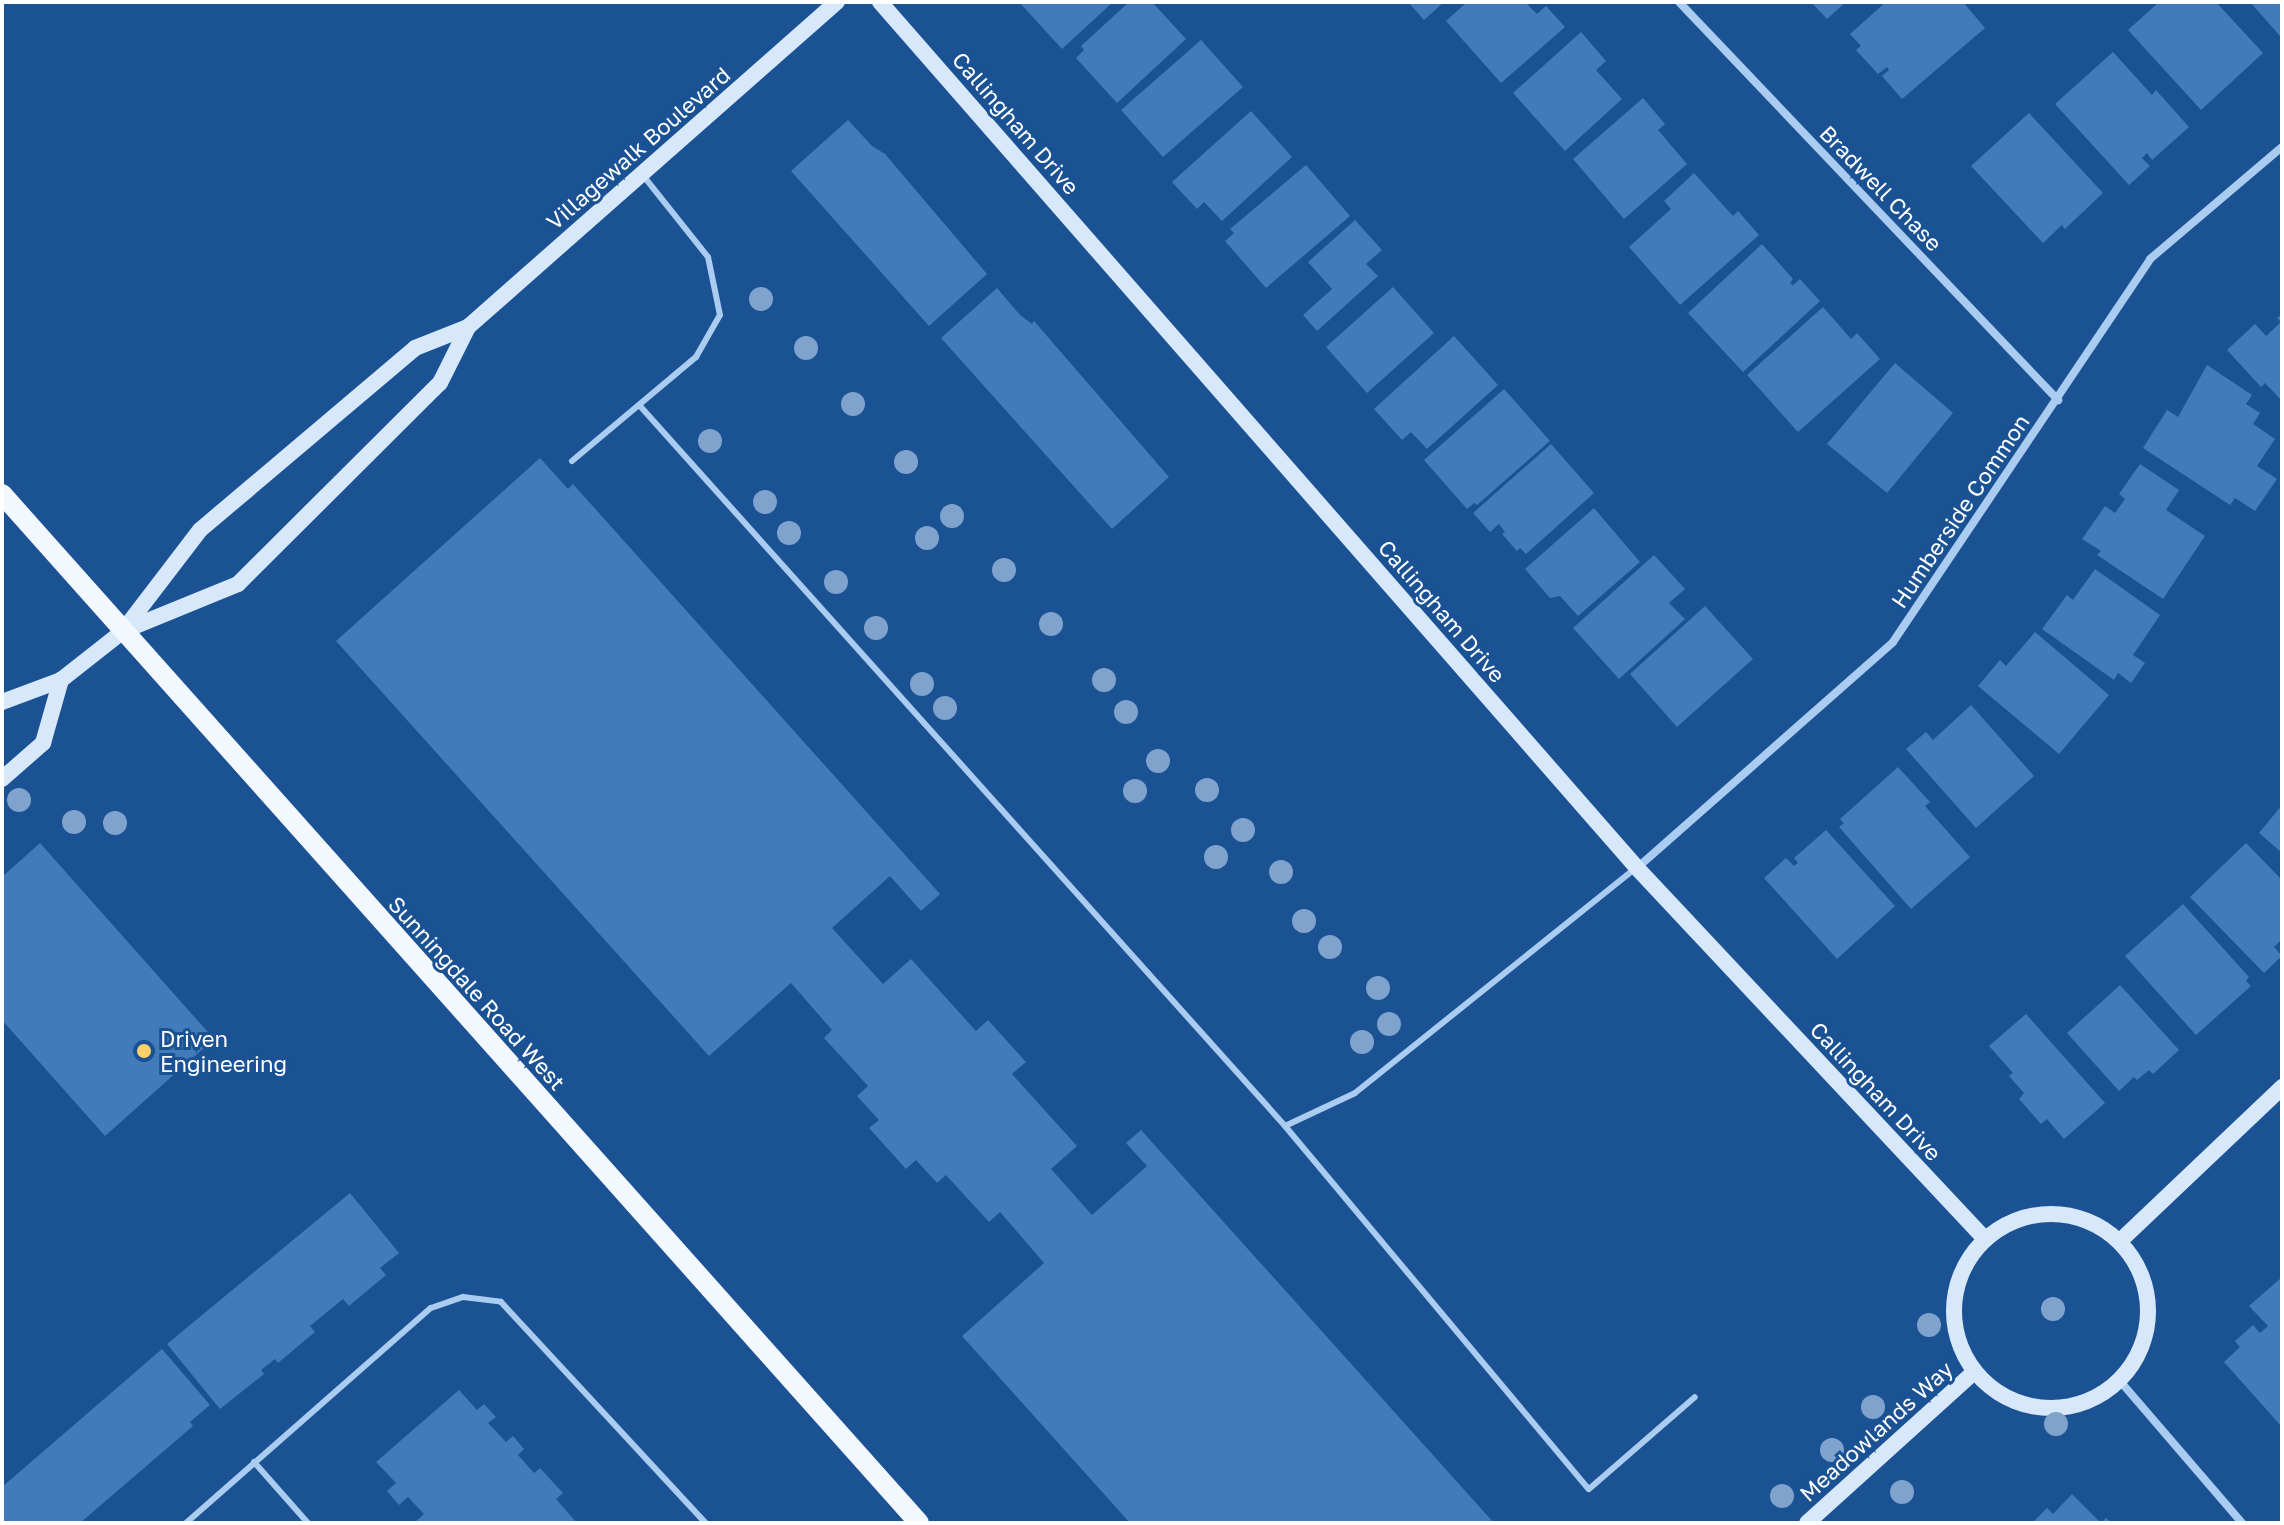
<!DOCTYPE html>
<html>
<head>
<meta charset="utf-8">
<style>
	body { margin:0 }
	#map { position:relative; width:2284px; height:1525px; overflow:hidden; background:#1a5294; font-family:"Golos Text",sans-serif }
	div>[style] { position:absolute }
	.building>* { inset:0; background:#427bbb }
	.lane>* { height:6px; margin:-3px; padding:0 3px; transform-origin:3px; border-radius:3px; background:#aaccf0 }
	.street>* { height:8px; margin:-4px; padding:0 4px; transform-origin:4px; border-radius:4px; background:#aaccf0 }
	.secondary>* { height:16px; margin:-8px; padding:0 8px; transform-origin:8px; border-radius:8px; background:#d8e8fb }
	.secondary>.ring { margin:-8px; padding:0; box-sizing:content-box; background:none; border:16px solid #d8e8fb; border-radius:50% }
	.primary>* { height:20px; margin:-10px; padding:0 10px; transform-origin:10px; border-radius:10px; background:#f3f8ff }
	.trees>* { width:24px; height:24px; margin:-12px; border-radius:50%; background:#7fa3cd }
	.dots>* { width:22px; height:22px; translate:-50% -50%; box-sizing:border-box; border:4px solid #1a5294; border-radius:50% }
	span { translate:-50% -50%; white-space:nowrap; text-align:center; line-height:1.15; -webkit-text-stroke:6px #1a5294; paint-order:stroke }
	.street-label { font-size:22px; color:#fff }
	.poi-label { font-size:22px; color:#fff }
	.left { translate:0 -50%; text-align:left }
	.frame { position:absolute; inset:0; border:4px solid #fff; pointer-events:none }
</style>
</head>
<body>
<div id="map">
	<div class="building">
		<i style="clip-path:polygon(1019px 2px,1113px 2px,1062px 49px)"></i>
		<i style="clip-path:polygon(1129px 2px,1152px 2px,1186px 39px,1117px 103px,1076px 58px,1084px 50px,1081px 46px)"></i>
		<i style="clip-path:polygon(1408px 2px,1444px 2px,1424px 20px)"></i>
		<i style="clip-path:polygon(1467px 2px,1531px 2px,1528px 5px,1537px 14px,1546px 6px,1565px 27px,1501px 83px,1446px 21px)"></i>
		<i style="clip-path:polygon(1811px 2px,1846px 2px,1827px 19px)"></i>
		<i style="clip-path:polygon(1886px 2px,1963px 2px,1985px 28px,1902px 99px,1882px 76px,1889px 70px,1887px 67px,1878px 74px,1856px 50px,1861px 46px,1850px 34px)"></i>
		<i style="clip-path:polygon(2159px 2px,2216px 2px,2263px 53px,2201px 110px,2128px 30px)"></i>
		<i style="clip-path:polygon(2250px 2px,2282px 2px,2282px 34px,2280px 36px)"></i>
		<i style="clip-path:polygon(1581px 32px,1606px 61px,1596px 70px,1622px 99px,1565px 151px,1513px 93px)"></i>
		<i style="clip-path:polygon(1201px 40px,1243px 87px,1163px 157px,1121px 110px)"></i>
		<i style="clip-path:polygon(2113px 52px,2152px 95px,2156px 90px,2189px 127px,2152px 160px,2147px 153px,2142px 158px,2150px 166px,2129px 185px,2055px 104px)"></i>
		<i style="clip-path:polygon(1643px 98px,1665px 124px,1658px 130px,1687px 164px,1624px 219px,1573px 159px)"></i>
		<i style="clip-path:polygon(1251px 111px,1292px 157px,1222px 221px,1204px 202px,1197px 209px,1172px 182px)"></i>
		<i style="clip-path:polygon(2029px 113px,2103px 193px,2065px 229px,2062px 225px,2043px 243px,1971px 166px)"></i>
		<i style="clip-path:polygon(848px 120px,872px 146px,885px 154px,987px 274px,929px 326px,791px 171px)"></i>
		<i style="clip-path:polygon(1306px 165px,1350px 216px,1266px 288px,1225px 241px,1234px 233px,1230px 229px)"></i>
		<i style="clip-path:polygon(1694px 173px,1733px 216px,1738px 211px,1759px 235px,1680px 305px,1629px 247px,1671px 209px,1664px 201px)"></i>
		<i style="clip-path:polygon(1355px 220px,1382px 250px,1366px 264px,1378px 276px,1317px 331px,1303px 315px,1332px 289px,1308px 262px)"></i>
		<i style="clip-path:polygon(1762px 244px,1793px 279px,1790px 283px,1793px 285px,1800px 279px,1820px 301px,1743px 372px,1688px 313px)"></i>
		<i style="clip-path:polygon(1393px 287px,1434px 333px,1367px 393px,1326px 347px)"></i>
		<i style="clip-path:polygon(997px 288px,1020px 315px,1032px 324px,1034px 321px,1169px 477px,1112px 529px,941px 338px)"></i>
		<i style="clip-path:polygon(1823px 307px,1851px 339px,1857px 333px,1880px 359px,1798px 432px,1747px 375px)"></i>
		<i style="clip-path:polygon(2282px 314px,2282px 401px,2265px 383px,2261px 387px,2227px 350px,2255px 324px,2266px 336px,2281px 322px,2277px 318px)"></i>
		<i style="clip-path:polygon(1454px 336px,1498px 385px,1427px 449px,1411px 432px,1402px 440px,1374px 409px)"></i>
		<i style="clip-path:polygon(1895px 363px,1953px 413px,1887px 493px,1827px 444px)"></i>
		<i style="clip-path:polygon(2207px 365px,2252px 395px,2246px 404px,2260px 413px,2253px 424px,2275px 439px,2257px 466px,2277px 479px,2255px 511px,2235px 498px,2230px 505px,2143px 448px,2167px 410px,2178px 417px)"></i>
		<i style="clip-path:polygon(1504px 389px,1550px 441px,1477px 505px,1474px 503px,1467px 509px,1424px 460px)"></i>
		<i style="clip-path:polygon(1551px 444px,1594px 493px,1526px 554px,1520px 548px,1517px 551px,1502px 534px,1505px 532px,1499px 524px,1490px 532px,1473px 513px)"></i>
		<i style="clip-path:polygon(540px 458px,568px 489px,573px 484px,940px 894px,921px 911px,890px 876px,832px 928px,883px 984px,911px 959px,976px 1031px,988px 1020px,1026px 1062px,1012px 1074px,1077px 1146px,1051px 1169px,1092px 1215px,1147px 1166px,1126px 1143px,1141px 1130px,1494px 1523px,1130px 1523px,962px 1336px,1044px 1263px,1000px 1212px,989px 1222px,946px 1175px,937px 1183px,916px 1160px,906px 1169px,869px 1128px,879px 1120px,857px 1096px,868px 1086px,824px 1038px,832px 1030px,791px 983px,709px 1056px,336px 641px)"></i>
		<i style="clip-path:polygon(2140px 464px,2179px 490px,2166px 510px,2205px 536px,2163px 599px,2097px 555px,2101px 551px,2082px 539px,2105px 506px,2115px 513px,2125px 499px,2119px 494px)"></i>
		<i style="clip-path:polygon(1594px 508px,1640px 562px,1578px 616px,1560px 596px,1550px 598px,1525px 569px)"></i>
		<i style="clip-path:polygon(1654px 555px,1685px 589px,1669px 603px,1685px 619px,1619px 679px,1573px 628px)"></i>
		<i style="clip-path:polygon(2095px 569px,2160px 615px,2133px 655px,2145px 663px,2131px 683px,2118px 673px,2114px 680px,2042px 629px,2067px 595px,2073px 600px)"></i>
		<i style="clip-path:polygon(1705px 606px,1753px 659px,1677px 727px,1630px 674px)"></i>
		<i style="clip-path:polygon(2035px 632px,2109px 695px,2059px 754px,1978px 686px,2000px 660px,2006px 666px)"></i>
		<i style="clip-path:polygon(1971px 705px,2034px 776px,1976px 828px,1906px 749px,1926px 732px,1933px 740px)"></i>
		<i style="clip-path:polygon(1898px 767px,1930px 802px,1925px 806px,1970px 857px,1911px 909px,1839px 827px,1844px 823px,1840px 819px)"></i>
		<i style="clip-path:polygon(2282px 805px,2282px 853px,2259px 833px)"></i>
		<i style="clip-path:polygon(1826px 830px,1895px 906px,1837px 959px,1764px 878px,1786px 858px,1794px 866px,1798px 863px,1794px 858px)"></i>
		<i style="clip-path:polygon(40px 843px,214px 1039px,105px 1136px,2px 1020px,2px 877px)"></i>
		<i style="clip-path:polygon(2246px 843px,2282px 880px,2282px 939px,2274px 947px,2282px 956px,2264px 973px,2190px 897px)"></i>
		<i style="clip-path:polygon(2183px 904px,2249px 977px,2246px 981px,2251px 986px,2196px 1035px,2125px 956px)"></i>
		<i style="clip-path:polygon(2120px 985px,2179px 1050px,2153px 1074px,2149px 1070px,2137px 1080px,2134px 1077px,2119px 1091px,2067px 1033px)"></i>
		<i style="clip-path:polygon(2026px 1014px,2105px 1103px,2064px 1139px,2047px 1119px,2041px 1124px,2019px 1099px,2024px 1093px,2009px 1076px,2013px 1073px,1989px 1046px)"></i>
		<i style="clip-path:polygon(350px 1193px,399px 1253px,380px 1268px,386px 1275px,349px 1306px,343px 1299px,310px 1326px,315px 1332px,278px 1363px,275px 1359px,261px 1370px,264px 1374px,220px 1409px,167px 1344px)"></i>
		<i style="clip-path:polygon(2282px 1277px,2282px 1427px,2224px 1362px,2240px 1347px,2235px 1341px,2253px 1325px,2260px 1333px,2268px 1326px,2249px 1306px)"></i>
		<i style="clip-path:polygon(162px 1349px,210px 1405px,190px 1422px,193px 1426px,80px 1523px,2px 1523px,2px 1487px)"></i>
		<i style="clip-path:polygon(459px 1390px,477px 1410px,484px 1404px,496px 1417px,488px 1423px,506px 1442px,513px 1436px,524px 1449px,518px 1455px,534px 1473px,540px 1468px,563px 1493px,556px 1499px,577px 1523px,414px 1523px,424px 1514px,408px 1497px,399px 1505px,387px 1491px,396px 1483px,376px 1462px)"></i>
		<i style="clip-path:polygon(2072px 1494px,2101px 1523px,2106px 1518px,2112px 1523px,2032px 1523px,2047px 1508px,2053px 1514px)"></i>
	</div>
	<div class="lane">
		<i style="left:640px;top:406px;width:967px;rotate:48.14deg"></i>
		<i style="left:1285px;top:1126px;width:77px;rotate:-25.2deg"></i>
		<i style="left:1355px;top:1093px;width:360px;rotate:-38.7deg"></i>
		<i style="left:572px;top:461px;width:162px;rotate:-40deg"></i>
		<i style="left:696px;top:357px;width:48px;rotate:-60.3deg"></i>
		<i style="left:720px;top:315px;width:59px;rotate:-101.7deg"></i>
		<i style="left:708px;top:257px;width:106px;rotate:-128.5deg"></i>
		<i style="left:1285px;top:1126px;width:473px;rotate:50.1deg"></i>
		<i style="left:1589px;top:1489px;width:140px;rotate:-41deg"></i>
		<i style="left:254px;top:1462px;width:81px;rotate:48.5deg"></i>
		<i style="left:186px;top:1523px;width:326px;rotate:-41.3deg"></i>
		<i style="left:431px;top:1308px;width:34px;rotate:-19deg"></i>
		<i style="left:463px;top:1297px;width:38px;rotate:7deg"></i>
		<i style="left:501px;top:1302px;width:301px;rotate:47.2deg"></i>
	</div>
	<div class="street">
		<i style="left:1679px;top:2px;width:550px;rotate:46.4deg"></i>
		<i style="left:1637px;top:868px;width:341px;rotate:-41.4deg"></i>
		<i style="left:1893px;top:642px;width:461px;rotate:-56.1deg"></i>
		<i style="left:2150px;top:259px;width:173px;rotate:-40.3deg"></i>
		<i style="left:2120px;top:1381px;width:187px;rotate:49.3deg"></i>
	</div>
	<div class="secondary">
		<i style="left:880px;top:2px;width:1150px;rotate:48.84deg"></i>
		<i style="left:1637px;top:868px;width:507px;rotate:46.84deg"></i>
		<i style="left:123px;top:631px;width:124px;rotate:-22.2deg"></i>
		<i style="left:238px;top:584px;width:285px;rotate:-44.9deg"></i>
		<i style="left:440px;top:383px;width:63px;rotate:-63.4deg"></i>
		<i style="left:2px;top:702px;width:63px;rotate:-20.4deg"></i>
		<i style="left:61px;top:680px;width:78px;rotate:-38.2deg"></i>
		<i style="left:122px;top:632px;width:128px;rotate:-52.6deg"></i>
		<i style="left:200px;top:530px;width:282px;rotate:-40.2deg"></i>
		<i style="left:415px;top:348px;width:57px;rotate:-21.6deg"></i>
		<i style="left:468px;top:327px;width:492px;rotate:-41.4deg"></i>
		<i style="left:2px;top:779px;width:55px;rotate:-41.3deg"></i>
		<i style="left:43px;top:743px;width:66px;rotate:-74.1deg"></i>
		<i class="ring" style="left:1954px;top:1214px;width:178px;height:178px"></i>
		<i style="left:2120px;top:1241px;width:224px;rotate:-43.5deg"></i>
		<i style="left:1807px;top:1523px;width:225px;rotate:-42.1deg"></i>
	</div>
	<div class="primary">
		<i style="left:2px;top:494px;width:1378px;rotate:48.29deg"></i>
	</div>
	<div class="trees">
		<i style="left:761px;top:299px"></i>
		<i style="left:806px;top:348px"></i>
		<i style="left:853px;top:404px"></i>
		<i style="left:710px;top:441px"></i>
		<i style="left:906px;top:462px"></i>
		<i style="left:765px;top:502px"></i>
		<i style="left:952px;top:516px"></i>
		<i style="left:789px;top:533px"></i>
		<i style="left:927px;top:538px"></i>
		<i style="left:1004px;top:570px"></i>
		<i style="left:836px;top:582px"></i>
		<i style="left:1051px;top:624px"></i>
		<i style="left:876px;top:628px"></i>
		<i style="left:1104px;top:680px"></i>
		<i style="left:922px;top:684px"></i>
		<i style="left:945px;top:708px"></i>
		<i style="left:1126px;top:712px"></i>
		<i style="left:1158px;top:761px"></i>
		<i style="left:1207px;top:790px"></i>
		<i style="left:1135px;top:791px"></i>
		<i style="left:19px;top:800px"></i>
		<i style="left:74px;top:822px"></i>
		<i style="left:115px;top:823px"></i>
		<i style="left:1243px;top:830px"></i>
		<i style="left:1216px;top:857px"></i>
		<i style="left:1281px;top:872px"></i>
		<i style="left:1304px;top:921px"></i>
		<i style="left:1330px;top:947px"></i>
		<i style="left:1378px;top:988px"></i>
		<i style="left:1389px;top:1024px"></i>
		<i style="left:1362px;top:1042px"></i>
		<i style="left:2053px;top:1309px"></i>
		<i style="left:1929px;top:1325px"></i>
		<i style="left:1873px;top:1407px"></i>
		<i style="left:2056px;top:1424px"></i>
		<i style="left:1832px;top:1450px"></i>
		<i style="left:1902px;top:1492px"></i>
		<i style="left:1782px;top:1496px"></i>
	</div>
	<div class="dots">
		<i style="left:144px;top:1051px;background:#ffd069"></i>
	</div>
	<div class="street-label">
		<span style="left:1016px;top:123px;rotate:49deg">Callingham Drive</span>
		<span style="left:638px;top:148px;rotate:-41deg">Villagewalk Boulevard</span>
		<span style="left:1881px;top:188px;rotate:46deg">Bradwell Chase</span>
		<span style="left:1960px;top:511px;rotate:-56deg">Humberside Common</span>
		<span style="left:1442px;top:611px;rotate:49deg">Callingham Drive</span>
		<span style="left:477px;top:993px;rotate:48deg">Sunningdale Road West</span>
		<span style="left:1876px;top:1091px;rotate:47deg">Callingham Drive</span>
		<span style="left:1876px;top:1431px;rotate:-42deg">Meadowlands Way</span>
	</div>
	<div class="poi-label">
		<span class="left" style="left:160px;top:1051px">Driven<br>Engineering</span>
	</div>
	<div class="frame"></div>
</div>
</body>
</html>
